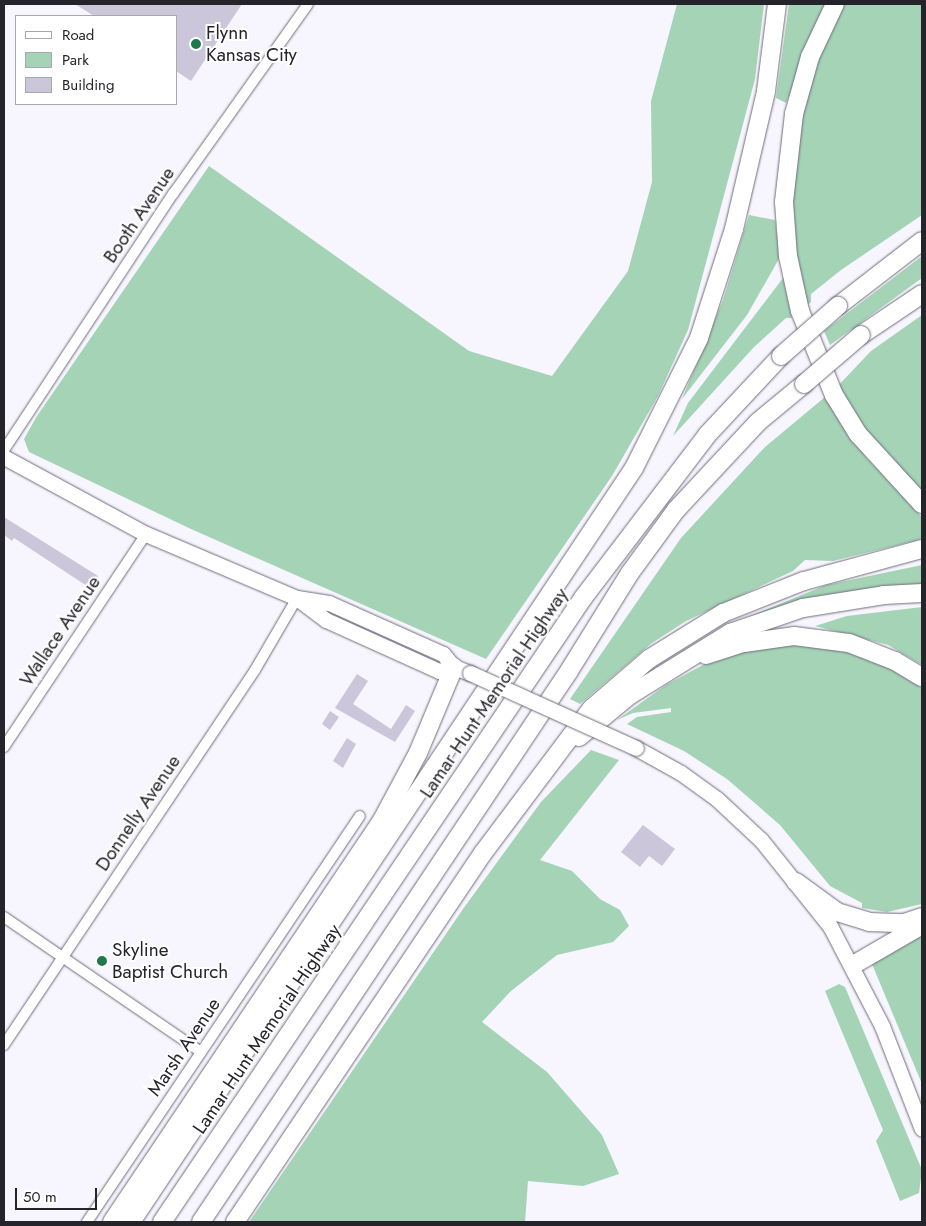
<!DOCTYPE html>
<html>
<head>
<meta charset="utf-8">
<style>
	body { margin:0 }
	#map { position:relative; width:926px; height:1226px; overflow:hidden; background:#f7f5fd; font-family:Jost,sans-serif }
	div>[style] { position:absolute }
	.green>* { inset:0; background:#a4d3b6 }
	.building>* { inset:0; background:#ccc6da }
	.roads { filter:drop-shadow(0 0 1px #706b7c) drop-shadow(0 0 1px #706b7c) }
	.minor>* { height:10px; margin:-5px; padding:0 5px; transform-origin:5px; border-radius:5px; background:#fff }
	.primary>* { height:15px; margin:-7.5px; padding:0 7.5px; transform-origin:7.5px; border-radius:7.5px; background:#fff }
	.motorway>* { height:18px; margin:-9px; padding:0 9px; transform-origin:9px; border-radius:9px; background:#fff }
	.bridges { filter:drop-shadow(0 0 1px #706b7c) drop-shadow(0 0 1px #706b7c) }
	.primary-bridge>* { height:15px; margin:-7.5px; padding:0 7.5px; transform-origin:7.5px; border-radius:7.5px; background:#fff }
	.motorway-bridge>* { height:18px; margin:-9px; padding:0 9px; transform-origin:9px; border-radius:9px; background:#fff }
	.dots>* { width:14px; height:14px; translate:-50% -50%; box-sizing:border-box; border:2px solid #fff; border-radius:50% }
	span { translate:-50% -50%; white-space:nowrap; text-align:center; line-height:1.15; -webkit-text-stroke:4px #fff; paint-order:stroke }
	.poi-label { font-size:19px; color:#26242b }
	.left { translate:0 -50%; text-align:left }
	.street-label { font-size:19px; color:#26242b }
	.frame { position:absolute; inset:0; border:5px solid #26242b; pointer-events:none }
	.legend { position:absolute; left:15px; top:15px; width:162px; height:90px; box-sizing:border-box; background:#fff; border:1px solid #a8a7aa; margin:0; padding:6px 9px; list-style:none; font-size:15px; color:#26242b }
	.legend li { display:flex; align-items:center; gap:10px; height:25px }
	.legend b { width:25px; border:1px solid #a8a7aa }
	.scale { position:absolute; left:15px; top:1188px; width:82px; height:22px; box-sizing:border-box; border:2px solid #26242b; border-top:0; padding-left:6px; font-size:15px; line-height:18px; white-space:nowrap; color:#26242b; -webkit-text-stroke:4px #fff; paint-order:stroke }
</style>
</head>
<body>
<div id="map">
	<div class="green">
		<i style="clip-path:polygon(677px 4px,764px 4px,755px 79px,688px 330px,658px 396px,612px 476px,486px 659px,191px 529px,29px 452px,24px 439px,37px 416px,209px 166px,469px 351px,552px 376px,628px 271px,652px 182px,651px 101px)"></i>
		<i style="clip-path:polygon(789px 4px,828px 4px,786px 103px,776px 98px)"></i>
		<i style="clip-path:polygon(843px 4px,922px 4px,922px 215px,841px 270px,811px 294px,811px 302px,803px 309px,794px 264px,791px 162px,809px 78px)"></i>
		<i style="clip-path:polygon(749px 215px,775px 220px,780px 257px,747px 315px,682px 399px,723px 300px)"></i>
		<i style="clip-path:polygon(922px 256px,922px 278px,830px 345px,824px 331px)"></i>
		<i style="clip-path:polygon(783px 278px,792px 318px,786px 318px,754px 347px,673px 436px,688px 403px)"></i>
		<i style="clip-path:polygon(922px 315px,922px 496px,893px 469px,836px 388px,871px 351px)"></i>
		<i style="clip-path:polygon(825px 397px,866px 457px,922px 517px,922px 539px,833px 561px,805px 560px,793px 571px,686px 621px,652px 643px,580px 704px,570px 699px,681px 538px,765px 447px)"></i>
		<i style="clip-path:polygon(922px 565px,922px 591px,724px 627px,826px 585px)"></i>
		<i style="clip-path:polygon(922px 607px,922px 665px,888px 645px,815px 626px,847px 616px)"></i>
		<i style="clip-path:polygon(797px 644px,845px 651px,890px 666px,922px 688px,922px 904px,887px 912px,862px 908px,862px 903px,830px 886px,780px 825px,727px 779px,684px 751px,627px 724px,637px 717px,671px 712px,671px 708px,633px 713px,617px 720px,666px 685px,712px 660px,756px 648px)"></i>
		<i style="clip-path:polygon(591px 750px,619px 760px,540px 860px,572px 871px,600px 899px,620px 910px,629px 926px,613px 942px,557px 955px,511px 991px,482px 1022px,547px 1072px,602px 1135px,619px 1174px,583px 1186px,528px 1181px,525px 1222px,249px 1222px,463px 909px,541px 802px)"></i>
		<i style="clip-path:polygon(922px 933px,922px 1084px,872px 964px)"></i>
		<i style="clip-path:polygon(839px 984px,845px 987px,922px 1170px,919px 1193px,900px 1201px,876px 1141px,883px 1130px,825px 991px)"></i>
	</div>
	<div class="building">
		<i style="clip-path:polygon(75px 4px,242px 4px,191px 81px,176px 71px,176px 16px,94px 16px)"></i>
		<i style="clip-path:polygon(4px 517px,98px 576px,90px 588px,14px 538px,12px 541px,4px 535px)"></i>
		<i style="clip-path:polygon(357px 674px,368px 681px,353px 704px,391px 729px,406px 705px,415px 711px,395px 742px,335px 708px)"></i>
		<i style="clip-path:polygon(330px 711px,339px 717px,330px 730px,322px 724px)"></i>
		<i style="clip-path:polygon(347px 738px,356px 744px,343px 768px,333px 761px)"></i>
		<i style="clip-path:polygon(643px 825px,675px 849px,662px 866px,649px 856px,640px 867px,621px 852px)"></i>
	</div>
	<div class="roads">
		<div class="minor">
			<i style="left:4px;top:450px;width:307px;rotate:-56.6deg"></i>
			<i style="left:173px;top:194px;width:233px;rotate:-54.6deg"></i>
			<i style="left:4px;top:747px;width:256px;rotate:-56.3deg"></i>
			<i style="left:4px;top:917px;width:239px;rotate:34.4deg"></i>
			<i style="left:4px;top:1045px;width:451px;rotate:-56.2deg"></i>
			<i style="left:255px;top:670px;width:83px;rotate:-59.7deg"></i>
			<i style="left:87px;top:1222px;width:489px;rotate:-56.1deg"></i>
		</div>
		<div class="primary">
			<i style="left:4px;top:457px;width:162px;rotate:28.5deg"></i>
			<i style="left:146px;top:534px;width:164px;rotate:23deg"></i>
			<i style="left:297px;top:598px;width:32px;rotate:9deg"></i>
			<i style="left:329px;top:603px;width:125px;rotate:24.1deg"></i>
			<i style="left:443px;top:654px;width:17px;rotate:50deg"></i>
			<i style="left:454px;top:667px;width:17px;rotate:21deg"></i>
			<i style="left:298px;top:599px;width:35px;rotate:37deg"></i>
			<i style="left:326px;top:620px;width:124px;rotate:24.3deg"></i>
			<i style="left:439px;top:671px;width:16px;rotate:-15deg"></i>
			<i style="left:636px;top:748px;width:51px;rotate:29.1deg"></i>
			<i style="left:681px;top:773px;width:44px;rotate:35.8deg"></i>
			<i style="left:717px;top:799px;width:60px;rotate:43deg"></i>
			<i style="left:761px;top:840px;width:110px;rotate:51.3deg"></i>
			<i style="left:830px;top:926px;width:113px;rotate:62.5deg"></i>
			<i style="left:882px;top:1026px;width:110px;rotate:68.8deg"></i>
		</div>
		<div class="motorway">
			<i style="left:835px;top:4px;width:59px;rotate:115.3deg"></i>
			<i style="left:810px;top:57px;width:59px;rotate:105.7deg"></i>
			<i style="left:794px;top:114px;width:89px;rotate:96.5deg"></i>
			<i style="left:784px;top:202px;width:54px;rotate:85.8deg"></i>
			<i style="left:788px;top:256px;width:56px;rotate:77.7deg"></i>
			<i style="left:800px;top:311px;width:91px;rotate:68deg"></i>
			<i style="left:834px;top:395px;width:46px;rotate:58.4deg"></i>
			<i style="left:858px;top:434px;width:95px;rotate:47.6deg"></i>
			<i style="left:838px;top:306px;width:106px;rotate:-37.7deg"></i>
			<i style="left:861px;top:335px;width:73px;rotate:-33.9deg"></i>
			<i style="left:706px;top:655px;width:40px;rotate:-18deg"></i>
			<i style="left:744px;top:643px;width:50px;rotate:-8deg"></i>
			<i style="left:794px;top:636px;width:55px;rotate:7.3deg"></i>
			<i style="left:849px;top:643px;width:49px;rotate:21.4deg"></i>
			<i style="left:895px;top:661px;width:31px;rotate:31deg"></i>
			<i style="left:579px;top:737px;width:66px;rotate:-39.5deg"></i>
			<i style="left:630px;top:695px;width:118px;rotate:-31.8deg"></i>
			<i style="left:730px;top:633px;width:77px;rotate:-18.9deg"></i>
			<i style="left:803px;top:608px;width:82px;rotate:-9.1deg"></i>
			<i style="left:884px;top:595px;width:38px;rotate:-3deg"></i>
			<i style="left:796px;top:882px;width:51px;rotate:36.2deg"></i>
			<i style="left:837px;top:912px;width:34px;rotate:17deg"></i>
			<i style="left:869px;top:922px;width:35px;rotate:2deg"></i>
			<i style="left:904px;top:923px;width:19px;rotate:-18deg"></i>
			<i style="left:853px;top:965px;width:80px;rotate:-30.1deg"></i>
			<i style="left:112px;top:1222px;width:482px;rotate:-56.1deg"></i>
			<i style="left:381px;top:822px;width:78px;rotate:-61.8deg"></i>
			<i style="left:418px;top:753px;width:93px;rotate:-67.3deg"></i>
			<i style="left:131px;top:1222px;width:906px;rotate:-56.29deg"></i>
			<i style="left:634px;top:468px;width:145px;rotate:-63.4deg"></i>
			<i style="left:699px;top:338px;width:114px;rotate:-72.2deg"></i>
			<i style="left:734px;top:229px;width:142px;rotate:-76.9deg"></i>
			<i style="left:766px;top:91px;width:88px;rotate:-82.8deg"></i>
			<i style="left:162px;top:1222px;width:753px;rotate:-55.99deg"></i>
			<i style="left:583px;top:598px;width:205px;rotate:-52.7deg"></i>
			<i style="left:707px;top:435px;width:108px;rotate:-46.9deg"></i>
			<i style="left:201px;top:1222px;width:663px;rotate:-56.26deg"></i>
			<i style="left:569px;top:671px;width:115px;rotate:-58.1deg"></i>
			<i style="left:630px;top:573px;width:78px;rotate:-53.9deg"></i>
			<i style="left:676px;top:510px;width:120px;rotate:-47deg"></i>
			<i style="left:758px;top:422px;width:60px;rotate:-39.6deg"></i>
			<i style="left:235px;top:1222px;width:445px;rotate:-56.1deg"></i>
			<i style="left:483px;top:853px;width:181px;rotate:-53.1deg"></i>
			<i style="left:592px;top:708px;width:75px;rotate:-40.7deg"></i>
			<i style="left:649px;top:659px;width:87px;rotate:-31.9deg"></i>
			<i style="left:723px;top:613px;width:87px;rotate:-21.6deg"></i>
			<i style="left:804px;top:581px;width:122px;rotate:-15.2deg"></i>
		</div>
	</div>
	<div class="bridges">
		<div class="primary-bridge">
			<i style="left:470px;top:673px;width:182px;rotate:24.3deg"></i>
		</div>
		<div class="motorway-bridge">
			<i style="left:781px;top:356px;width:76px;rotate:-41.3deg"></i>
			<i style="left:804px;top:384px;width:75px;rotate:-40.7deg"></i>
		</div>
	</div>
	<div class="dots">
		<i style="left:196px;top:44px;background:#20794d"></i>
		<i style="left:102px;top:961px;background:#20794d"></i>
	</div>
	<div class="poi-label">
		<span class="left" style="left:206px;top:44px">Flynn<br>Kansas City</span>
		<span class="left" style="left:112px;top:961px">Skyline<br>Baptist Church</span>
	</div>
	<div class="street-label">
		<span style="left:139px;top:215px;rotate:-56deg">Booth Avenue</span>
		<span style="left:60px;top:631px;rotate:-56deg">Wallace Avenue</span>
		<span style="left:494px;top:693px;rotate:-56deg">Lamar Hunt Memorial Highway</span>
		<span style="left:138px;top:813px;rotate:-56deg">Donnelly Avenue</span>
		<span style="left:267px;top:1029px;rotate:-56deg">Lamar Hunt Memorial Highway</span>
		<span style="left:184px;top:1047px;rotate:-56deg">Marsh Avenue</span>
	</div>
	<div class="frame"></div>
	<ul class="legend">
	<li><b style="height:6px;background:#fff"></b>Road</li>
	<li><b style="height:14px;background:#a4d3b6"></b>Park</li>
	<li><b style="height:14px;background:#ccc6da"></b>Building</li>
	</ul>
	<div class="scale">50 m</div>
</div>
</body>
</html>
